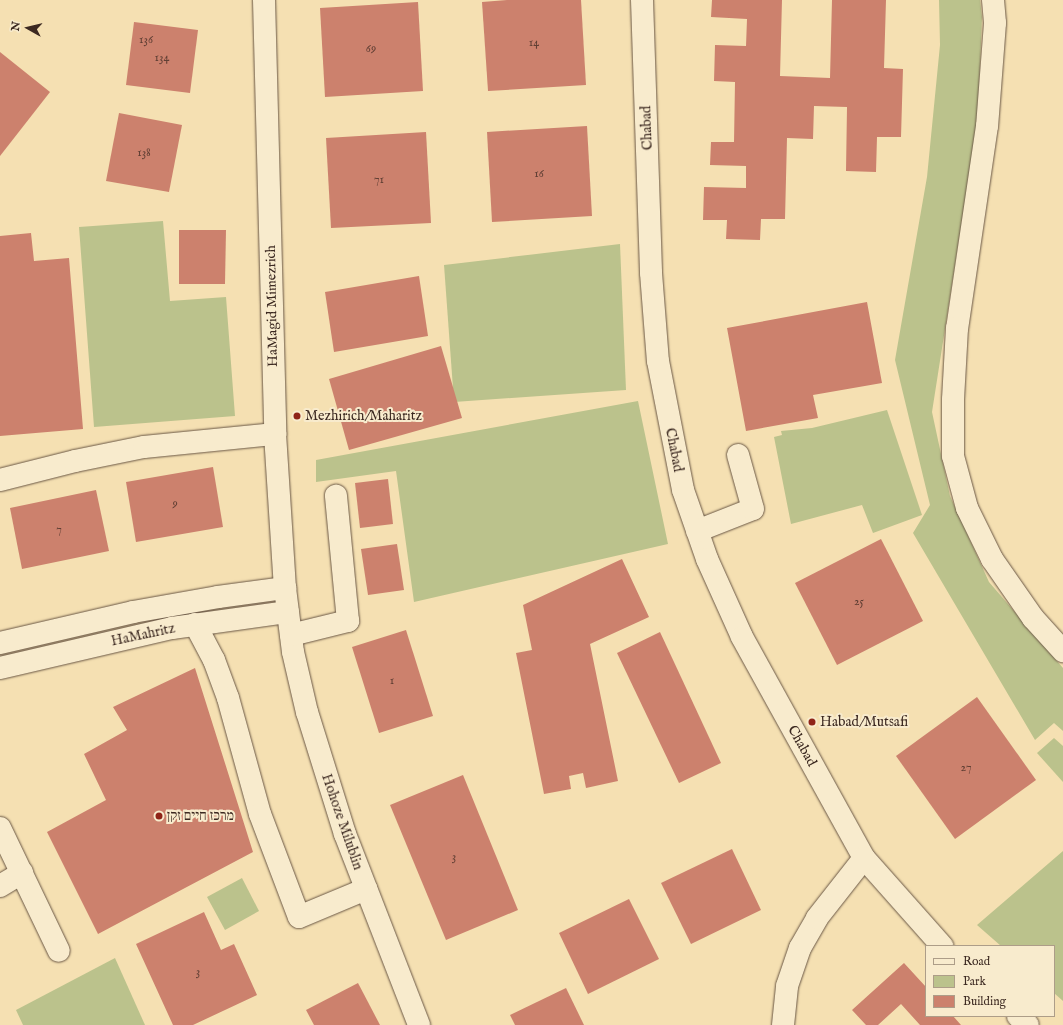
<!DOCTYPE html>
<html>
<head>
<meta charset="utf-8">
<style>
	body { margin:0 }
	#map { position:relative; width:1063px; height:1025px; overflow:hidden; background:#f5e0b2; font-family:"IM FELL English","Frank Ruhl Libre",serif }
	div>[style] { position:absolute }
	.green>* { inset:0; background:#bbc28c }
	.building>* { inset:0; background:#cc816d }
	.roads { filter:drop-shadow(0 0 1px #6a5745) drop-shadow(0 0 1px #6a5745) }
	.minor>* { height:22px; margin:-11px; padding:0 11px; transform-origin:11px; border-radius:11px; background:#f8ebcd }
	.dots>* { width:11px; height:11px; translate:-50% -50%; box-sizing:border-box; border:2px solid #f8ebcd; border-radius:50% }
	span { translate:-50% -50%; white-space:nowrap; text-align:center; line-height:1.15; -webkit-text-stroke:4px #f8ebcd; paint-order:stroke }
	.number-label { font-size:12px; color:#603f34 }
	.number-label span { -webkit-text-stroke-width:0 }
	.street-label { font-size:14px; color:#3c2921 }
	.poi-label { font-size:14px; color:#3c2921 }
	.left { translate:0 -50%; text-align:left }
	.legend { position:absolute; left:925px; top:945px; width:130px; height:72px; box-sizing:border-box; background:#f8ebcd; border:1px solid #ad9d88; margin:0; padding:5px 7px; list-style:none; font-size:12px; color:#3c2921 }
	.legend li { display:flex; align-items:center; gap:8px; height:20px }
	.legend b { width:20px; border:1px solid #ad9d88 }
	.north { position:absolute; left:8px; top:8px; width:40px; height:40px; -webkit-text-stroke:3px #f8ebcd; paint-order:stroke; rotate:278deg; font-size:11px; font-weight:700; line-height:16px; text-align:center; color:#3c2921 }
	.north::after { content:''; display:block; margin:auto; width:14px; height:18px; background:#3c2921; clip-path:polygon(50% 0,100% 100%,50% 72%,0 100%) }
</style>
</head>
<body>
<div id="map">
	<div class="green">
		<i style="clip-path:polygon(939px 0,980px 0,982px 17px,978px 118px,932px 412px,950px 496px,989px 582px,1063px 668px,1063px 731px,1054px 723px,1035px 740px,913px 533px,930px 505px,895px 360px,927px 177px,940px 45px)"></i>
		<i style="clip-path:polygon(163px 221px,170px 301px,226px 297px,235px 416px,94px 427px,79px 227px)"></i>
		<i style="clip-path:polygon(620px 244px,626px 390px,454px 402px,444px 265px)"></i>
		<i style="clip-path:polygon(638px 401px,668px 544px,414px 602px,396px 471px,316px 482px,316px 460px)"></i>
		<i style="clip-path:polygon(887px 410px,922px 515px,873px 533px,862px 505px,791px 524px,774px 437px,782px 435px,781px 431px,812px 428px)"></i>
		<i style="clip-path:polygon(1054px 738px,1063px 746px,1063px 782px,1037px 753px)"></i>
		<i style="clip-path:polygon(1063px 851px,1063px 1001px,1054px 993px,1054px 946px,1001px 946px,977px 925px)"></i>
		<i style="clip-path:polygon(242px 878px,259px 911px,225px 930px,207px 897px)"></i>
		<i style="clip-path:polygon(115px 958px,145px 1025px,23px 1025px,16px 1010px)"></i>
	</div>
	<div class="building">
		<i style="clip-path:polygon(507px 0,581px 0,586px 85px,488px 91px,482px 2px)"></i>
		<i style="clip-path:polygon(712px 0,782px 0,780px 76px,830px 78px,832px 0,886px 0,884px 68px,903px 69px,901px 137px,877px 137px,876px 172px,846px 171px,847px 107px,814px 106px,813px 139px,787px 138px,785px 219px,761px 219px,760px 240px,726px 239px,727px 220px,703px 220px,704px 187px,746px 188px,746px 166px,710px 165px,711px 142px,734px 142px,735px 82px,714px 81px,715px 45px,746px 46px,747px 19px,711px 17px)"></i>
		<i style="clip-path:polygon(418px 2px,423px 91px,325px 97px,320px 8px)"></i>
		<i style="clip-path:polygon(134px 22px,198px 30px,190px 93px,126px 85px)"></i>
		<i style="clip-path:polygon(0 52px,50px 92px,0 156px)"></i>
		<i style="clip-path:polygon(119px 113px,182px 125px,169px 192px,106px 181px)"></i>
		<i style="clip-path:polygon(587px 126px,592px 216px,492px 222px,487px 132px)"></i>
		<i style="clip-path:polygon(426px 132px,431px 223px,331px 228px,326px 138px)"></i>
		<i style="clip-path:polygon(179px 230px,226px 230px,225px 284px,179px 284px)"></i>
		<i style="clip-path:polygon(31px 233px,34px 261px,69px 258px,83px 429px,0 436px,0 236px)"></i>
		<i style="clip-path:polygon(419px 276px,428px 336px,334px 352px,325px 292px)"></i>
		<i style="clip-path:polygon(867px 302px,882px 383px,813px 395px,818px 418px,746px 431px,727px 328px)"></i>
		<i style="clip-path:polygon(441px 346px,462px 418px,349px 450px,329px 379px)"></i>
		<i style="clip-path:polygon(213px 467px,223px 527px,136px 542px,126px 482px)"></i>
		<i style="clip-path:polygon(388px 479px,393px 524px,360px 528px,355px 483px)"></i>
		<i style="clip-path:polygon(96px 490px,109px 551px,22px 569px,10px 508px)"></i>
		<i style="clip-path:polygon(881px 539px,923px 621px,837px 665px,795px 583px)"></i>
		<i style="clip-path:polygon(397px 544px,404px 590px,368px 595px,361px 549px)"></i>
		<i style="clip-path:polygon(622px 559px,649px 617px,590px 644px,618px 781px,586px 788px,583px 773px,569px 776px,571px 789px,544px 794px,516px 653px,532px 650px,523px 605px)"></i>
		<i style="clip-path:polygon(406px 630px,433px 716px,379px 733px,352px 647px)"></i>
		<i style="clip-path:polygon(660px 632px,721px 763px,679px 783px,617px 653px)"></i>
		<i style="clip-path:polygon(195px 668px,253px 852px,98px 934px,47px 832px,106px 800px,84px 754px,127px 730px,113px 707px)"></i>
		<i style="clip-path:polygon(977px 697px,1036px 780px,955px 839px,896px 756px)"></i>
		<i style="clip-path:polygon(463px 775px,518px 910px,446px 940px,390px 805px)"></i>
		<i style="clip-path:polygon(732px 849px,761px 910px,691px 944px,661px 883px)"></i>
		<i style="clip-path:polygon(629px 899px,659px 959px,588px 994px,559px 933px)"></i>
		<i style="clip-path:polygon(204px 912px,221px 950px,234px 944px,257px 995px,193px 1025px,173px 1025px,136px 944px)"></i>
		<i style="clip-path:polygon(904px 963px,926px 987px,926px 1016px,953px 1016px,961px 1025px,920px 1025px,901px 1004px,878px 1025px,866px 1025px,852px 1010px)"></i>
		<i style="clip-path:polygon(358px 983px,380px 1025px,314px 1025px,306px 1010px)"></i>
		<i style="clip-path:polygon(566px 988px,584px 1025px,515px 1025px,510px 1015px)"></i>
	</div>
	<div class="roads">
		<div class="minor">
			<i style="left:264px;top:0;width:434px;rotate:88.5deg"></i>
			<i style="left:275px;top:434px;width:154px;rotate:86.3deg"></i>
			<i style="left:285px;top:588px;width:64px;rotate:82.9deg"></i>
			<i style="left:293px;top:652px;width:62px;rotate:76.9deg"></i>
			<i style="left:307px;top:712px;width:128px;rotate:72.7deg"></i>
			<i style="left:345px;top:834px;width:205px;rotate:68.8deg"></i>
			<i style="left:642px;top:0;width:273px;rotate:88.1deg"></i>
			<i style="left:651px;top:273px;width:88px;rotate:85.5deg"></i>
			<i style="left:658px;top:361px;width:131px;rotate:79deg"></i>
			<i style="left:683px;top:490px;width:73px;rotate:70.8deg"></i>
			<i style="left:707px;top:559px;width:85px;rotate:65.8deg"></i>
			<i style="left:742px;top:637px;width:252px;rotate:61.1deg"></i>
			<i style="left:864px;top:858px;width:118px;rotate:48.4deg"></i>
			<i style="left:993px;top:0;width:23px;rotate:85deg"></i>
			<i style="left:995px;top:23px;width:103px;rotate:94.4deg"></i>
			<i style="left:987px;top:126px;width:204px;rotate:98.4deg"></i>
			<i style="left:957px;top:328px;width:72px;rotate:93.2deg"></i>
			<i style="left:953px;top:400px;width:56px;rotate:90deg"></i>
			<i style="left:953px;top:456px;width:54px;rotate:74.9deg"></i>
			<i style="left:967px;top:508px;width:57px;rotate:63.9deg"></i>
			<i style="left:992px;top:559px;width:72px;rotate:55.2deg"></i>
			<i style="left:1033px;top:618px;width:45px;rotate:47.7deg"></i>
			<i style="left:0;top:480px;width:77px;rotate:-14.2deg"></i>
			<i style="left:75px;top:461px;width:70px;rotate:-11.5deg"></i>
			<i style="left:144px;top:447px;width:132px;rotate:-5.7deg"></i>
			<i style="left:697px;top:531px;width:60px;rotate:-21.4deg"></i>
			<i style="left:753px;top:509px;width:56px;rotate:-105.5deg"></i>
			<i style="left:195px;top:624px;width:41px;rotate:62.2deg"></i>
			<i style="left:214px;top:660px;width:40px;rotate:69.8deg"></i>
			<i style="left:228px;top:698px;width:120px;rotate:74.6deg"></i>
			<i style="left:260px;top:814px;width:110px;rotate:69.3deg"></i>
			<i style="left:299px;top:917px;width:73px;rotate:-22.7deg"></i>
			<i style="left:291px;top:635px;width:59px;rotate:-13.8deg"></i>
			<i style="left:348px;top:621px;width:126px;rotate:-95.5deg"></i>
			<i style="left:0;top:643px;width:137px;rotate:-13.1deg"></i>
			<i style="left:133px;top:612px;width:86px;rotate:-10deg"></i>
			<i style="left:218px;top:597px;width:68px;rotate:-7.7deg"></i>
			<i style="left:0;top:668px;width:177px;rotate:-13.1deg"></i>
			<i style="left:172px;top:628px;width:117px;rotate:-7.9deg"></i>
			<i style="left:0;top:828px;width:136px;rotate:64.4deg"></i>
			<i style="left:0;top:886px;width:26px;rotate:-31deg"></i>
			<i style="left:1018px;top:1016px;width:13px;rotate:42deg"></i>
			<i style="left:783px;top:1025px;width:39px;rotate:-84deg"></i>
			<i style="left:787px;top:986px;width:40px;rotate:-71.1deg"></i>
			<i style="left:800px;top:948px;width:34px;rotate:-60deg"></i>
			<i style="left:817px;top:918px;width:76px;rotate:-51.9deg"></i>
		</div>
	</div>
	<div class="dots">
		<i style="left:297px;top:416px;background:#8f2418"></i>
		<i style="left:812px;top:722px;background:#8f2418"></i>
		<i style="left:159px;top:816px;background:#8f2418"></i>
	</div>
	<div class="number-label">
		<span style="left:146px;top:40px">136</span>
		<span style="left:534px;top:43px">14</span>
		<span style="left:371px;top:49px">69</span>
		<span style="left:162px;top:58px">134</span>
		<span style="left:144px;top:153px">138</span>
		<span style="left:539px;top:174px">16</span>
		<span style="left:379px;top:180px">71</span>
		<span style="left:175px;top:504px">9</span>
		<span style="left:59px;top:530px">7</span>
		<span style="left:859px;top:602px">25</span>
		<span style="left:392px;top:681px">1</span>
		<span style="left:966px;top:768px">27</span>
		<span style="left:454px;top:857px">3</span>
		<span style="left:198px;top:972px">3</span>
	</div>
	<div class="street-label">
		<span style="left:647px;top:128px;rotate:-92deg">Chabad</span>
		<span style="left:272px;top:306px;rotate:-91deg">HaMagid Mimezrich</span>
		<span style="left:674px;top:450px;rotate:79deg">Chabad</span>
		<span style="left:143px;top:635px;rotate:-12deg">HaMahritz</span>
		<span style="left:802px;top:746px;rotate:61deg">Chabad</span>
		<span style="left:342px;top:822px;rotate:71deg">Hohoze Milublin</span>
	</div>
	<div class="poi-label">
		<span class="left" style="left:305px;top:416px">Mezhirich/Maharitz</span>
		<span class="left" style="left:820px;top:722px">Habad/Mutsafi</span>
		<span class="left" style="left:167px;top:816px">מרכז חיים זקן</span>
	</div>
	<ul class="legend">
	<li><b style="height:5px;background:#f8ebcd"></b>Road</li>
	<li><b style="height:11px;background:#bbc28c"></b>Park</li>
	<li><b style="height:11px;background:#cc816d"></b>Building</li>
	</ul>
	<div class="north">N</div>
</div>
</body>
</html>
